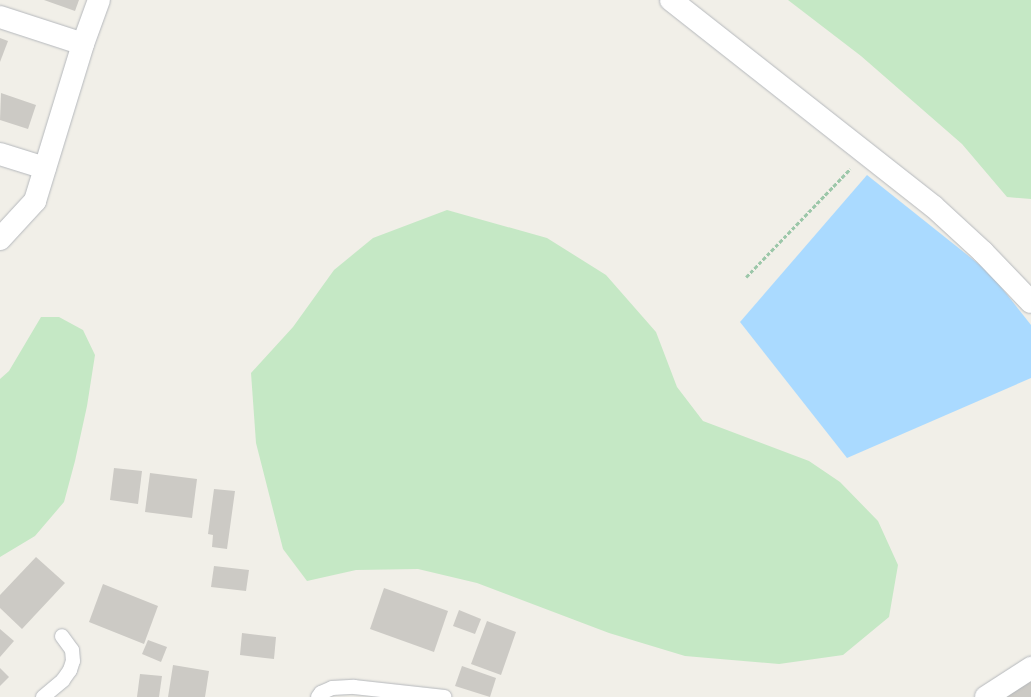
<!DOCTYPE html>
<html>
<head>
<meta charset="utf-8">
<style>
	body { margin:0 }
	#map { position:relative; width:1031px; height:697px; overflow:hidden; background:#f1efe8; font-family:Lato,sans-serif }
	div>[style] { position:absolute }
	.green>* { inset:0; background:#c5e8c5 }
	.water>* { inset:0; background:#aadaff }
	.building>* { inset:0; background:#cccac5 }
	.path>* { height:2.5px; margin-top:-1.25px; transform-origin:0; background:repeating-linear-gradient(90deg,#9cc7a9 0 4px,transparent 0 6px) }
	.roads { filter:drop-shadow(0 0 1px #b5b8bc) drop-shadow(0 0 1px #b5b8bc) }
	.lane>* { height:14px; margin:-7px; padding:0 7px; transform-origin:7px; border-radius:7px; background:#fff }
	.street>* { height:22px; margin:-11px; padding:0 11px; transform-origin:11px; border-radius:11px; background:#fff }
	.secondary>* { height:22px; margin:-11px; padding:0 11px; transform-origin:11px; border-radius:11px; background:#fff }
	span { translate:-50% -50%; white-space:nowrap; text-align:center; line-height:1.15; -webkit-text-stroke:3.5px #fff; paint-order:stroke }
</style>
</head>
<body>
<div id="map">
	<div class="green">
		<i style="clip-path:polygon(788px 0,1031px 0,1031px 199px,1007px 197px,962px 144px,861px 56px)"></i>
		<i style="clip-path:polygon(447px 210px,547px 238px,606px 275px,656px 332px,677px 387px,703px 421px,809px 461px,840px 482px,878px 521px,898px 565px,889px 617px,843px 655px,779px 664px,685px 656px,609px 633px,477px 583px,418px 569px,356px 570px,307px 581px,283px 549px,256px 443px,251px 373px,293px 327px,334px 270px,373px 238px)"></i>
		<i style="clip-path:polygon(41px 317px,59px 317px,83px 330px,95px 355px,87px 406px,75px 461px,64px 502px,35px 536px,0 557px,0 379px,9px 371px)"></i>
	</div>
	<div class="water">
		<i style="clip-path:polygon(867px 175px,990px 273px,1031px 325px,1031px 378px,847px 458px,740px 322px)"></i>
	</div>
	<div class="building">
		<i style="clip-path:polygon(44px 0,79px 0,75px 11px)"></i>
		<i style="clip-path:polygon(0 38px,8px 41px,0 62px)"></i>
		<i style="clip-path:polygon(1px 93px,36px 105px,28px 129px,0 120px)"></i>
		<i style="clip-path:polygon(114px 468px,142px 471px,138px 504px,110px 500px)"></i>
		<i style="clip-path:polygon(150px 473px,197px 479px,192px 518px,145px 512px)"></i>
		<i style="clip-path:polygon(214px 489px,235px 491px,227px 549px,212px 547px,213px 535px,208px 534px)"></i>
		<i style="clip-path:polygon(36px 557px,65px 583px,22px 629px,0 608px,0 595px)"></i>
		<i style="clip-path:polygon(214px 566px,249px 570px,246px 591px,211px 587px)"></i>
		<i style="clip-path:polygon(103px 584px,158px 606px,144px 644px,89px 622px)"></i>
		<i style="clip-path:polygon(384px 588px,448px 611px,434px 652px,370px 629px)"></i>
		<i style="clip-path:polygon(459px 610px,481px 619px,475px 634px,453px 626px)"></i>
		<i style="clip-path:polygon(487px 621px,516px 632px,501px 675px,471px 664px)"></i>
		<i style="clip-path:polygon(0 629px,14px 641px,0 657px)"></i>
		<i style="clip-path:polygon(242px 633px,276px 637px,274px 659px,240px 655px)"></i>
		<i style="clip-path:polygon(148px 640px,167px 647px,161px 662px,142px 654px)"></i>
		<i style="clip-path:polygon(173px 665px,209px 671px,205px 697px,168px 697px)"></i>
		<i style="clip-path:polygon(462px 666px,496px 678px,490px 697px,455px 686px)"></i>
		<i style="clip-path:polygon(0 668px,9px 677px,0 686px)"></i>
		<i style="clip-path:polygon(140px 674px,162px 676px,159px 697px,137px 697px)"></i>
		<i style="clip-path:polygon(1031px 681px,1031px 697px,1006px 697px)"></i>
	</div>
	<div class="path">
		<i style="left:746px;top:277px;width:150px;rotate:-46.1deg"></i>
	</div>
	<div class="roads">
		<div class="lane">
			<i style="left:43px;top:697px;width:26px;rotate:-40deg"></i>
			<i style="left:63px;top:680px;width:12px;rotate:-55deg"></i>
			<i style="left:70px;top:670px;width:9px;rotate:-72deg"></i>
			<i style="left:73px;top:661px;width:11px;rotate:-95deg"></i>
			<i style="left:72px;top:650px;width:17px;rotate:-126deg"></i>
			<i style="left:318px;top:697px;width:5px;rotate:-53deg"></i>
			<i style="left:321px;top:693px;width:12px;rotate:-24deg"></i>
			<i style="left:332px;top:688px;width:22px;rotate:-3deg"></i>
			<i style="left:354px;top:687px;width:91px;rotate:6.3deg"></i>
		</div>
		<div class="street">
			<i style="left:0;top:17px;width:87px;rotate:18deg"></i>
			<i style="left:0;top:154px;width:47px;rotate:17.3deg"></i>
			<i style="left:0;top:239px;width:52px;rotate:-47.4deg"></i>
			<i style="left:35px;top:201px;width:164px;rotate:-73deg"></i>
			<i style="left:83px;top:44px;width:47px;rotate:-70deg"></i>
			<i style="left:986px;top:697px;width:54px;rotate:-32.8deg"></i>
		</div>
		<div class="secondary">
			<i style="left:671px;top:0;width:333px;rotate:38.2deg"></i>
			<i style="left:933px;top:206px;width:68px;rotate:42.6deg"></i>
			<i style="left:983px;top:252px;width:69px;rotate:46.2deg"></i>
		</div>
	</div>
</div>
</body>
</html>
